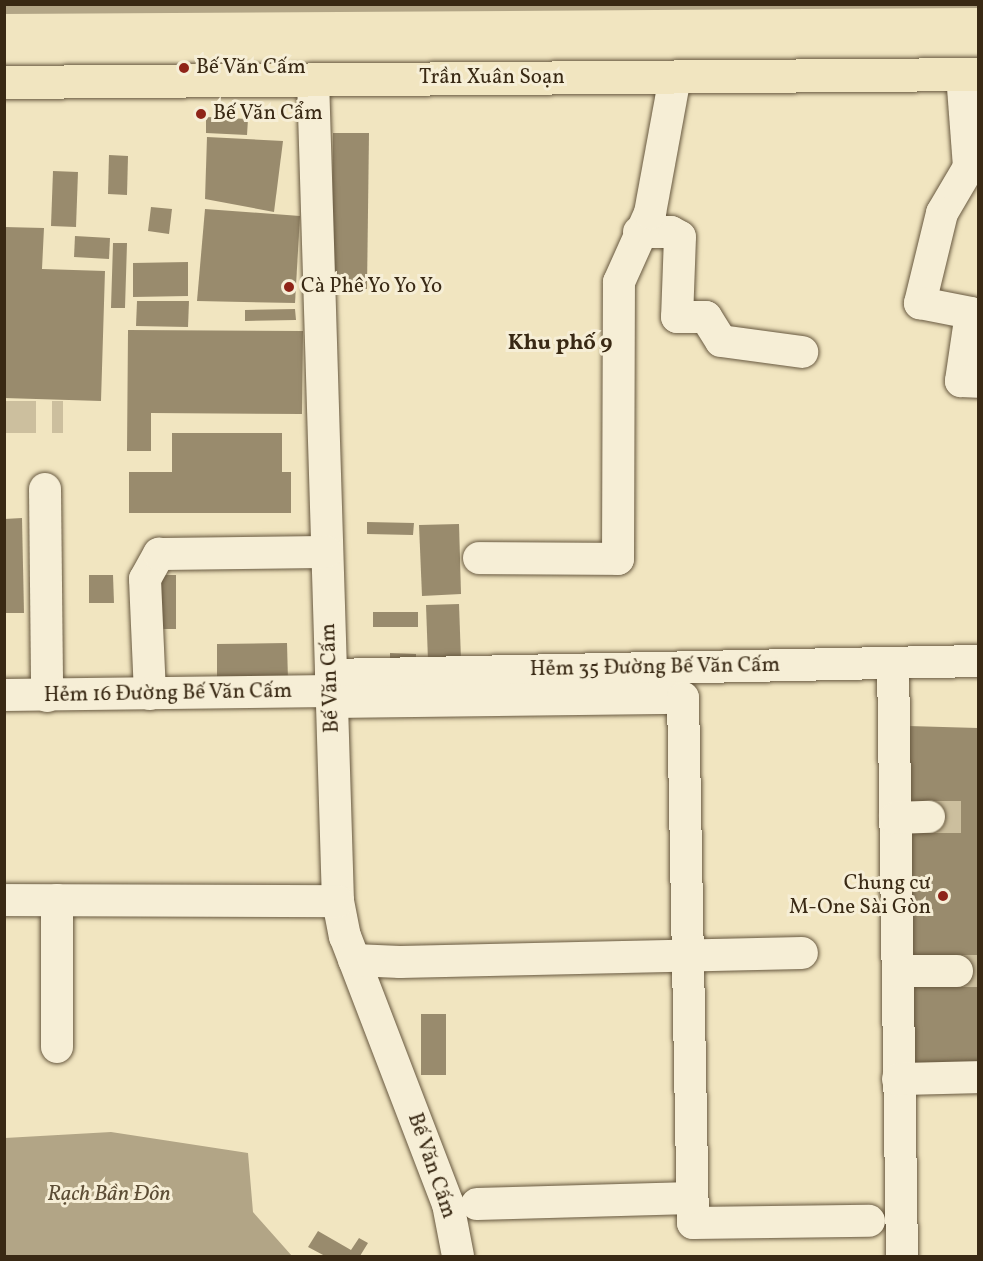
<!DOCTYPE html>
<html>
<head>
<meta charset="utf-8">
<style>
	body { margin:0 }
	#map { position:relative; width:983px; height:1261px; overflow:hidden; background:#f1e5c0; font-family:Vollkorn,serif }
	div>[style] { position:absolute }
	.water>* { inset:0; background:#b2a586 }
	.building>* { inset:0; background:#998b6d }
	.minor-tunnel>* { height:32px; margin-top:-16px; transform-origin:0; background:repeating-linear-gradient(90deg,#ccbf9e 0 32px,transparent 0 48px) }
	.roads { filter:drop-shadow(0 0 2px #67583f) drop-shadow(0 0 2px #67583f) }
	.minor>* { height:32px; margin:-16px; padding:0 16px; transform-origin:16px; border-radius:16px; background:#f6eed6 }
	.major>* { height:33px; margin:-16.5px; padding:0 16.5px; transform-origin:16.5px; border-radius:16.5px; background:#f1e5c0 }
	.dots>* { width:16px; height:16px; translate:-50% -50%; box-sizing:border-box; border:3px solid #f6eed6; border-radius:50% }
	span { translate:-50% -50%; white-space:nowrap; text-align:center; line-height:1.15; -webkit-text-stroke:6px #f6eed6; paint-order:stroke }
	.poi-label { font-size:21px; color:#392914 }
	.left { translate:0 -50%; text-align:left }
	.right { translate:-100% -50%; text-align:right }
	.street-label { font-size:21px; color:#392914 }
	.neighbourhood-label { font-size:22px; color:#392914; font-weight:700 }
	.water-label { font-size:22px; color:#5d4e36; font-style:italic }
	.frame { position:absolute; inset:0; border:6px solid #392914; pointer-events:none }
</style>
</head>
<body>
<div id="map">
	<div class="water">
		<i style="clip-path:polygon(978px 4px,978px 8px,4px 14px,5px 4px)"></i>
		<i style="clip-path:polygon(111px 1132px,248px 1153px,253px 1212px,292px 1256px,5px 1256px,5px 1138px)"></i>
	</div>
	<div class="building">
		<i style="clip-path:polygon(206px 117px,248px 119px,247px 135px,206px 133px)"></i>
		<i style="clip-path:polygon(333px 133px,369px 133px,367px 289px,331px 289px)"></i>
		<i style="clip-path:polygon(207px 137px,283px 141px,274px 212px,205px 199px)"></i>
		<i style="clip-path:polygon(109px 155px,128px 156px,127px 195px,108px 194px)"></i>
		<i style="clip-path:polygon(53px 171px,78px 172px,76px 227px,51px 226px)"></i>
		<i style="clip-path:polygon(151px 207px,172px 209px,169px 234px,148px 231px)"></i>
		<i style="clip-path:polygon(205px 209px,300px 216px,295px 303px,197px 301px)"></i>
		<i style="clip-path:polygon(4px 227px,44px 228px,42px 269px,105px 271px,101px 401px,4px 398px)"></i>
		<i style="clip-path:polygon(75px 236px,110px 238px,109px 259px,74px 257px)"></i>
		<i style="clip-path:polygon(113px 243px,127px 243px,125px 308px,111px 308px)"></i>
		<i style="clip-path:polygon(188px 262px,188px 296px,133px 297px,133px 263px)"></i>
		<i style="clip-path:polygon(137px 301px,189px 301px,188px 327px,136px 326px)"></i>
		<i style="clip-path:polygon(295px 309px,296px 320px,245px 321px,245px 310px)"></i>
		<i style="clip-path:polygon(128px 330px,303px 331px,302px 414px,151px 413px,151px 451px,127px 451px)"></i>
		<i style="clip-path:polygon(172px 433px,282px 433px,282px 472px,291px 472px,291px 513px,129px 513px,129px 472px,172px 472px)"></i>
		<i style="clip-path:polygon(22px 518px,24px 613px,4px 613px,4px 519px)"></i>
		<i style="clip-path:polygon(367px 522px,414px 523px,413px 535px,367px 534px)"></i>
		<i style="clip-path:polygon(459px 524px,461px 594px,422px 596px,419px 525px)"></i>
		<i style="clip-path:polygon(89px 575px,113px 575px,114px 603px,89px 603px)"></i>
		<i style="clip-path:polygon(157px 575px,176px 575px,176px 629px,158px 629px)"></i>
		<i style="clip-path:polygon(459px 604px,461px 660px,428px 661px,426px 605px)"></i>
		<i style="clip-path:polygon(373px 612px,418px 612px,418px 627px,373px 627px)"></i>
		<i style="clip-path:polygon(287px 643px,288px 681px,217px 681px,217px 644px)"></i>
		<i style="clip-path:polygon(390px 653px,416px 654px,416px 667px,390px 666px)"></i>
		<i style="clip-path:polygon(908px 726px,978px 728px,978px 1065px,907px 1068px)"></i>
		<i style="clip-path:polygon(421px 1014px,446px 1014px,446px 1075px,421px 1075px)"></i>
		<i style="clip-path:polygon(318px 1231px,351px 1250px,359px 1238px,368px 1243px,360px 1256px,325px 1256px,308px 1247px)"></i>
	</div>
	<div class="minor-tunnel">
		<i style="left:4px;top:417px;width:59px"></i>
		<i style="left:929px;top:817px;width:49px"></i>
		<i style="left:957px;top:971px;width:21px"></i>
	</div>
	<div class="roads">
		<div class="minor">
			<i style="left:962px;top:74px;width:93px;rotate:85.7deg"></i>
			<i style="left:969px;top:167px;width:53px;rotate:120.4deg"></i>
			<i style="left:942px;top:213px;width:93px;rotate:103.7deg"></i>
			<i style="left:920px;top:303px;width:52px;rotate:11.1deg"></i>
			<i style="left:971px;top:313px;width:69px;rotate:98.4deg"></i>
			<i style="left:961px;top:381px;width:17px;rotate:3deg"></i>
			<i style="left:313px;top:79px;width:822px;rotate:88.26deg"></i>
			<i style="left:338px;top:901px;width:36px;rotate:79deg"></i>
			<i style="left:345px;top:936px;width:287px;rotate:69deg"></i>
			<i style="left:448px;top:1204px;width:53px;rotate:79.1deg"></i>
			<i style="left:639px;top:232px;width:32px"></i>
			<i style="left:671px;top:232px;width:10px;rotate:29deg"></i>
			<i style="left:680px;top:237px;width:80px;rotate:92.1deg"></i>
			<i style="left:677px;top:317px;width:29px"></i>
			<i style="left:706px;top:317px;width:28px;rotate:58deg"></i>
			<i style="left:721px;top:341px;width:82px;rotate:7.7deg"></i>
			<i style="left:45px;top:489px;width:207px;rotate:89.4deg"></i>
			<i style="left:479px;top:558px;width:139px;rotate:0.4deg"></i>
			<i style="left:618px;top:559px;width:277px;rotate:-89.8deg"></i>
			<i style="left:619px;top:282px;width:76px;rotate:-65.8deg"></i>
			<i style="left:650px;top:213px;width:138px;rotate:-79.6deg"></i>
			<i style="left:893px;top:663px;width:593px;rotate:89.13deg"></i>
			<i style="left:331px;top:675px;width:647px;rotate:-1.24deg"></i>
			<i style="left:150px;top:694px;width:115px;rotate:-92.5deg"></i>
			<i style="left:145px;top:579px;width:29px;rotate:-61deg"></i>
			<i style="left:159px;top:554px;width:168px;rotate:-0.7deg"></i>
			<i style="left:4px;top:695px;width:328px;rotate:-0.7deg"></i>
			<i style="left:332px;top:702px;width:351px;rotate:-0.7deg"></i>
			<i style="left:683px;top:698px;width:525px;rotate:88.91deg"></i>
			<i style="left:693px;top:1223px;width:176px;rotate:-0.7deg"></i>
			<i style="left:895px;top:818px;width:34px;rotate:-2deg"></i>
			<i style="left:4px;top:900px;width:334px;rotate:0.2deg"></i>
			<i style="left:57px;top:900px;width:147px;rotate:90deg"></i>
			<i style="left:354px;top:960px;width:46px;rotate:2.5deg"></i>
			<i style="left:400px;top:962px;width:402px;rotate:-1.3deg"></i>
			<i style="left:898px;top:971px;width:59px"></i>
			<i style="left:898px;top:1079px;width:80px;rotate:-1.4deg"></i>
			<i style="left:477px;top:1204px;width:215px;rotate:-1.6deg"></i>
		</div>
		<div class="major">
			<i style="left:4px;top:82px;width:974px;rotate:-0.47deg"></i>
		</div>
	</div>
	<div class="dots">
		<i style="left:184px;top:68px;background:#8f2418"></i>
		<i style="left:201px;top:114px;background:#8f2418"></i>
		<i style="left:289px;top:287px;background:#8f2418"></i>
		<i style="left:943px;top:896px;background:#8f2418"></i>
	</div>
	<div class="poi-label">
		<span class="left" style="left:196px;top:68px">Bế Văn Cấm</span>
		<span class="left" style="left:213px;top:114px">Bế Văn Cẩm</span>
		<span class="left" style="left:301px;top:287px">Cà Phê Yo Yo Yo</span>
		<span class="right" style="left:931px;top:896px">Chung cư<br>M-One Sài Gòn</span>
	</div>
	<div class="street-label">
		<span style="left:492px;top:78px">Trần Xuân Soạn</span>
		<span style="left:655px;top:668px;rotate:-1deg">Hẻm 35 Đường Bế Văn Cấm</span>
		<span style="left:331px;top:678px;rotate:-92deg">Bế Văn Cấm</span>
		<span style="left:168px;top:694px;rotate:-1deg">Hẻm 16 Đường Bế Văn Cấm</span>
		<span style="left:431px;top:1166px;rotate:71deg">Bế Văn Cấm</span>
	</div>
	<div class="neighbourhood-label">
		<span style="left:560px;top:344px">Khu phố 9</span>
	</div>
	<div class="water-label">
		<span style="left:109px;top:1195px">Rạch Bần Đôn</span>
	</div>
	<div class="frame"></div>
</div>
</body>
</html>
